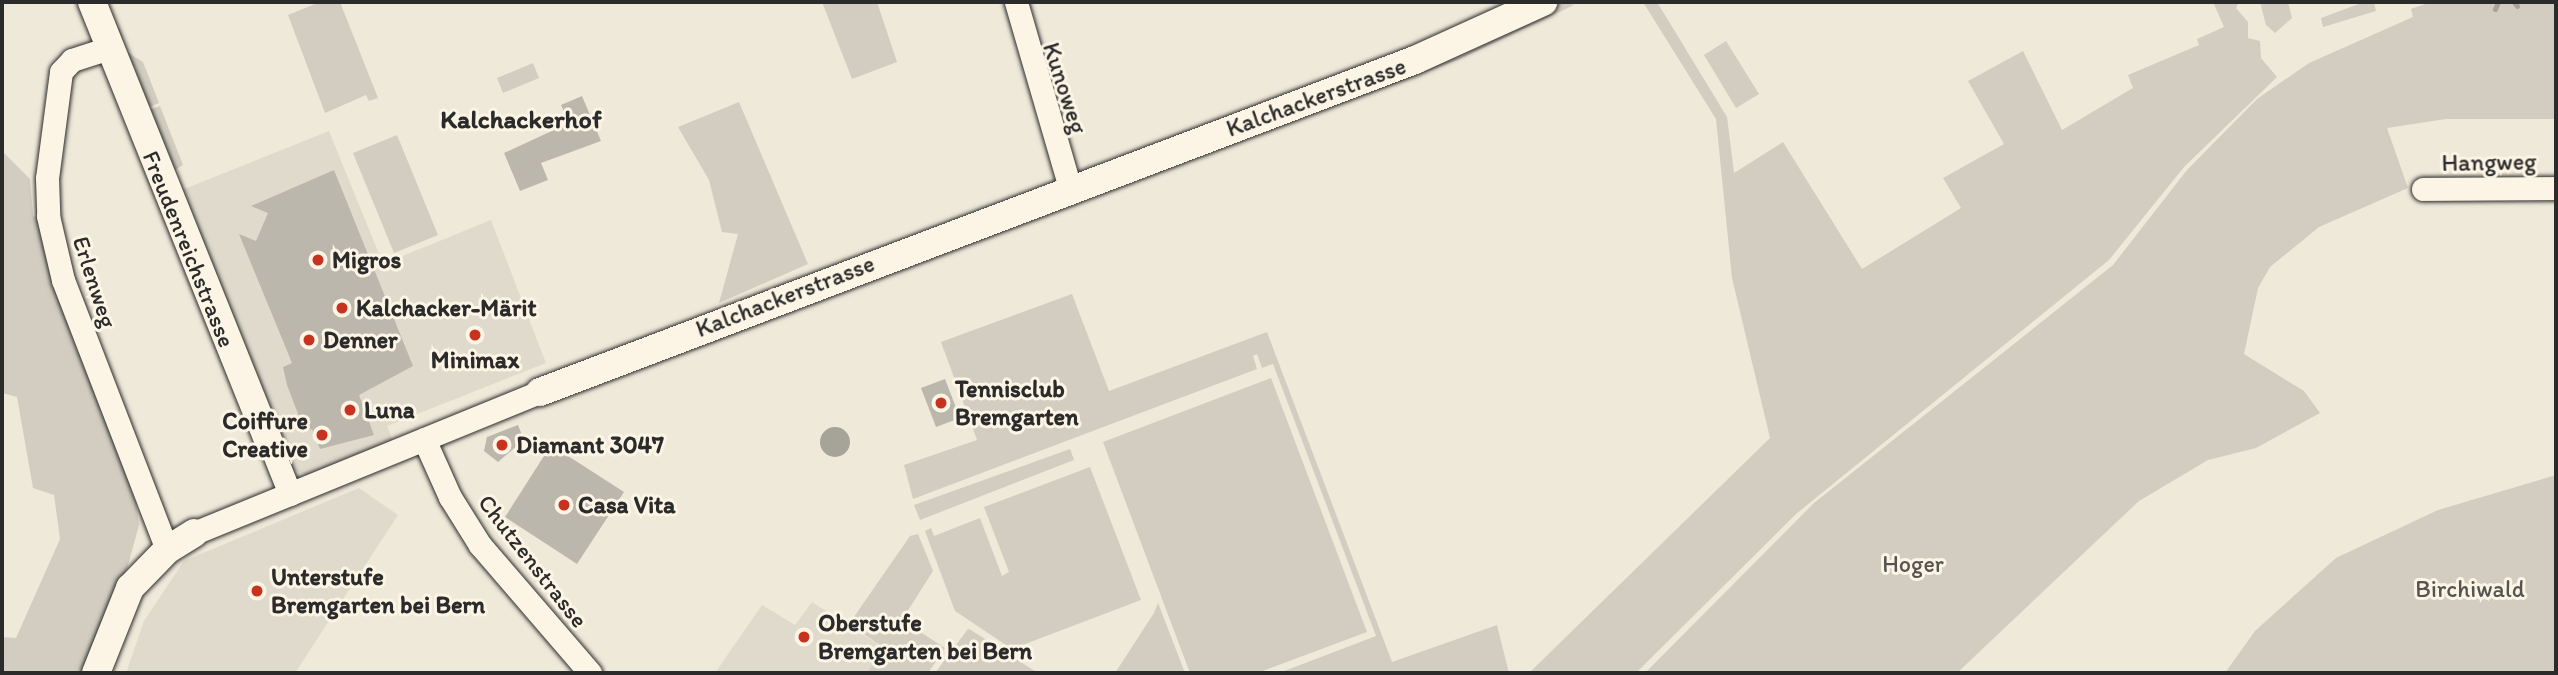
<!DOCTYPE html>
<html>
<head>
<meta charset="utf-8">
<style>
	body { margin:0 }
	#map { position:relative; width:2558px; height:675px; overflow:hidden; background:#efe9da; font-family:Itim,sans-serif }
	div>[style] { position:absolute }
	.built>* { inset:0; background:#e0dacc }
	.green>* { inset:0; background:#d2cdc0 }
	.water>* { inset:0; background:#a6a399 }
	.round { border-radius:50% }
	.stream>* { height:5px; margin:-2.5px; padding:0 2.5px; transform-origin:2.5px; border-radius:2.5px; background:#a6a399 }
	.building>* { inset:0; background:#bcb7ac }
	.roads { filter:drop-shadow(0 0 2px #2b2b2b) drop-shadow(0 0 2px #2b2b2b) }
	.minor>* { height:23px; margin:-11.5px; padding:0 11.5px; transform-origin:11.5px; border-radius:11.5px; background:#fcf5e5 }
	.tertiary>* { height:28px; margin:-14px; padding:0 14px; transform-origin:14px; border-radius:14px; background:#fcf5e5 }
	.dots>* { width:19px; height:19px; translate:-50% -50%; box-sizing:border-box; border:4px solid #fcf5e5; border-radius:50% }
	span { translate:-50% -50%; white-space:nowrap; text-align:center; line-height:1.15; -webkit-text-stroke:6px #fcf5e5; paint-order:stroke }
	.street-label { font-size:24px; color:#2b2b2b }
	.poi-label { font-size:24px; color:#2b2b2b; font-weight:700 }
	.left { translate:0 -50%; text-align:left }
	.right { translate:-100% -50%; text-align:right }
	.park-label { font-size:24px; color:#555450 }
	.neighbourhood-label { font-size:26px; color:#2b2b2b; font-weight:700 }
	.frame { position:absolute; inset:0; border:4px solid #2b2b2b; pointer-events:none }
</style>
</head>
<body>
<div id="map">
	<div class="built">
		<i style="clip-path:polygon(329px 131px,383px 264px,491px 220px,546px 363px,387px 426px,393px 442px,310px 476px,290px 469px,179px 191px)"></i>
		<i style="clip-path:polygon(359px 488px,398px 515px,295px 673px,126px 673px,144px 621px,184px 561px)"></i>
		<i style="clip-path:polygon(812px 602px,884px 648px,867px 673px,715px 673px,762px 605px,795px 625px)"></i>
	</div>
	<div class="green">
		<i style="clip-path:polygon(320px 2px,340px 2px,378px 98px,369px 101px,366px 95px,325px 113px,288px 15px)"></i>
		<i style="clip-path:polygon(822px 2px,877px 2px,897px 62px,852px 79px)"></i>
		<i style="clip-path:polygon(1563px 2px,1574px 5px,1458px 60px,1109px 190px)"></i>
		<i style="clip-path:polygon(1643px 2px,1657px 2px,1727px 117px,1734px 173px,1783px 142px,1862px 269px,1961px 208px,1943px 178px,2004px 144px,1968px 81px,2023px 51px,2062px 130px,2133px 88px,2128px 75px,2199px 45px,2197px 39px,2224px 27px,2213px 2px,2239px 2px,2236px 8px,2248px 22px,2248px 38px,2260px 41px,2261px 58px,2277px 77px,2184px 167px,2109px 260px,1796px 514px,1636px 673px,1529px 673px,1770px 438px,1732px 278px,1716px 119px)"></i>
		<i style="clip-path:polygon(2260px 2px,2288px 2px,2292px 18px,2275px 33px,2266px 25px)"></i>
		<i style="clip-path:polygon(2364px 2px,2374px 2px,2376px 11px,2323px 27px,2321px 18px)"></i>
		<i style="clip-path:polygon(2431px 2px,2556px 2px,2556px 119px,2446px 119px,2387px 128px,2408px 188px,2319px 227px,2270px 267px,2258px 288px,2244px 354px,2304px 391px,2320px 413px,2256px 448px,2208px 460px,2139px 501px,1957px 673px,1645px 673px,1814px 503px,2113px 265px,2187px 170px,2257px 99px,2309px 63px,2413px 17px,2411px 9px)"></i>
		<i style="clip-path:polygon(119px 27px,127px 52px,143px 62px,159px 103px,149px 107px,134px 66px,128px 68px,114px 28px)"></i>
		<i style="clip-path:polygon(1726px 41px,1759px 94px,1736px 108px,1704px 55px)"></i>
		<i style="clip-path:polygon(533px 63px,539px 78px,503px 93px,497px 78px)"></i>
		<i style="clip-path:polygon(739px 102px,808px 264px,719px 303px,738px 234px,722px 232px,709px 180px,678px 127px)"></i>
		<i style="clip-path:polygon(160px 106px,183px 165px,168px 174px,144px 112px)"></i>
		<i style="clip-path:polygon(397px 135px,438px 235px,394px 253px,353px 153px)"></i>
		<i style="clip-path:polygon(2px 151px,30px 179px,33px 216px,41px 218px,136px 503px,139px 525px,127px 569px,105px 612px,85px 673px,2px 673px,2px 637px,16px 638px,60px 539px,54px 495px,33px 488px,17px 397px,2px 393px)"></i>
		<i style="clip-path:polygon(1072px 294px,1109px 391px,1267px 332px,1392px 662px,1497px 625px,1509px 673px,1279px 673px,1376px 636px,1273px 364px,1262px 368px,1257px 354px,1253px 356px,1257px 369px,913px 499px,904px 465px,977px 440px,941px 342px)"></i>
		<i style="clip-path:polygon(1271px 378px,1367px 632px,1257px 673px,1190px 673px,1103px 442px)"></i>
		<i style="clip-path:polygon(1070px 449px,1074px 460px,920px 520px,914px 505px)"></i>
		<i style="clip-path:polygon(1090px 467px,1141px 600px,1012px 649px,955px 611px,925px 531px,931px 528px,934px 536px,980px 518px,1002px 576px,1009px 572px,984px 507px)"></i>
		<i style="clip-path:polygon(2556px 475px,2556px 673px,2225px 673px,2255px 631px,2336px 558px,2438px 510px)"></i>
		<i style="clip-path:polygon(918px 534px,933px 571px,902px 620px,945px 648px,928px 673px,867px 673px,883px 647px,849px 624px,910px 536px)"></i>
		<i style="clip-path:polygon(1158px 603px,1185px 673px,1115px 673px,1154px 613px)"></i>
		<i style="clip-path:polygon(968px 629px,971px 630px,1038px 673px,935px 673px)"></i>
	</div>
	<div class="water">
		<i class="round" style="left:820px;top:427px;width:30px;height:30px"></i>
	</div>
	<div class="stream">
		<i style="left:2514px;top:2px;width:5px;rotate:53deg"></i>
		<i style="left:2495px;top:9px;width:8px;rotate:-67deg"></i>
	</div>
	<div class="building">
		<i style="clip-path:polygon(582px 96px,601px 141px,541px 163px,548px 180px,520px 191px,504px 153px,569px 123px,561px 105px)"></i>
		<i style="clip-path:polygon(334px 170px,413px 366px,359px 395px,374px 435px,320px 449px,312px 429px,305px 432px,287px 385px,283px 367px,292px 363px,239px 234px,256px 241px,268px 213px,251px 206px)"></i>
		<i style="clip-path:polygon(945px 379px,960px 418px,936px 427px,921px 388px)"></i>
		<i style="clip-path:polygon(518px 425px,524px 440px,498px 462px,484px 451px,487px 437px)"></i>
		<i style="clip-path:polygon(551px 445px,624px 492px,577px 564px,505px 517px)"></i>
	</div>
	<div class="roads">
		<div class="minor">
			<i style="left:1016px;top:2px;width:194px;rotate:73.8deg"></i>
			<i style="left:109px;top:48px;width:39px;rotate:162deg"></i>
			<i style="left:72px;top:60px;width:16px;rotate:133deg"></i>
			<i style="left:61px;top:72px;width:107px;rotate:97.5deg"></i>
			<i style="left:47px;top:178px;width:38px;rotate:88deg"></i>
			<i style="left:48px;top:216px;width:66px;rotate:76.8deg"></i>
			<i style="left:63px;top:280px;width:289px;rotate:68.9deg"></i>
			<i style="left:2423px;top:189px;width:133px;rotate:-0.4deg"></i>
			<i style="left:424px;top:439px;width:64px;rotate:65.9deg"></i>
			<i style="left:450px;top:497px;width:57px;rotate:58deg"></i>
			<i style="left:480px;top:545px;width:169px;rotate:49.3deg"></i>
			<i style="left:270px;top:444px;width:54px;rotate:68.2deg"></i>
			<i style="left:194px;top:533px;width:374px;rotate:-22.2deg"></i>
		</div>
		<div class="tertiary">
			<i style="left:92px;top:2px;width:476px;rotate:68.1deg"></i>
			<i style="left:540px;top:392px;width:936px;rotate:-20.78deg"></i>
			<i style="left:1415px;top:60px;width:141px;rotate:-24.4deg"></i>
			<i style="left:96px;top:673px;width:92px;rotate:-68.2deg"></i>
			<i style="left:130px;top:588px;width:53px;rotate:-45.8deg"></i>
			<i style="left:167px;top:550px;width:32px;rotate:-32deg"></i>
		</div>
	</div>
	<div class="dots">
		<i style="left:318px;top:260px;background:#c8321e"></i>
		<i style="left:342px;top:308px;background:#c8321e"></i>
		<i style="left:475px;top:335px;background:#c8321e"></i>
		<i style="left:309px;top:340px;background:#c8321e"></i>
		<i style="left:941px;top:403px;background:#c8321e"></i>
		<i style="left:350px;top:410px;background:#c8321e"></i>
		<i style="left:322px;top:435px;background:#c8321e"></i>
		<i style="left:502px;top:445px;background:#c8321e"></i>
		<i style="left:564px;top:505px;background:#c8321e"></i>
		<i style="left:257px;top:591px;background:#c8321e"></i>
		<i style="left:804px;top:637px;background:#c8321e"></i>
	</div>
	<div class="street-label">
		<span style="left:1065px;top:88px;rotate:72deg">Kunoweg</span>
		<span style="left:1316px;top:97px;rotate:-20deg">Kalchackerstrasse</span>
		<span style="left:2489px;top:162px;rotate:-1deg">Hangweg</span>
		<span style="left:189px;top:249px;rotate:68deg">Freudenreichstrasse</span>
		<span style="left:95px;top:282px;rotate:72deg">Erlenweg</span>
		<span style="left:785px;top:296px;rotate:-21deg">Kalchackerstrasse</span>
		<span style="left:533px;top:561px;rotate:52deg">Chutzenstrasse</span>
	</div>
	<div class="poi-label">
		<span class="left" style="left:332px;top:260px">Migros</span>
		<span class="left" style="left:356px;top:308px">Kalchacker-Märit</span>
		<span class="left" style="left:323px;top:340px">Denner</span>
		<span style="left:475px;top:360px">Minimax</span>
		<span class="left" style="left:955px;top:403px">Tennisclub<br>Bremgarten</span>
		<span class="left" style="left:364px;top:410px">Luna</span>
		<span class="right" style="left:308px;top:435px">Coiffure<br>Creative</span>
		<span class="left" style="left:516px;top:445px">Diamant 3047</span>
		<span class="left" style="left:578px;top:505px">Casa Vita</span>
		<span class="left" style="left:271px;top:591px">Unterstufe<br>Bremgarten bei Bern</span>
		<span class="left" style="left:818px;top:637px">Oberstufe<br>Bremgarten bei Bern</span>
	</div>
	<div class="park-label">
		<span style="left:1913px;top:564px">Hoger</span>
		<span style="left:2470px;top:589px">Birchiwald</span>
	</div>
	<div class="neighbourhood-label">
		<span style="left:521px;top:120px">Kalchackerhof</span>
	</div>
	<div class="frame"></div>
</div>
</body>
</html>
